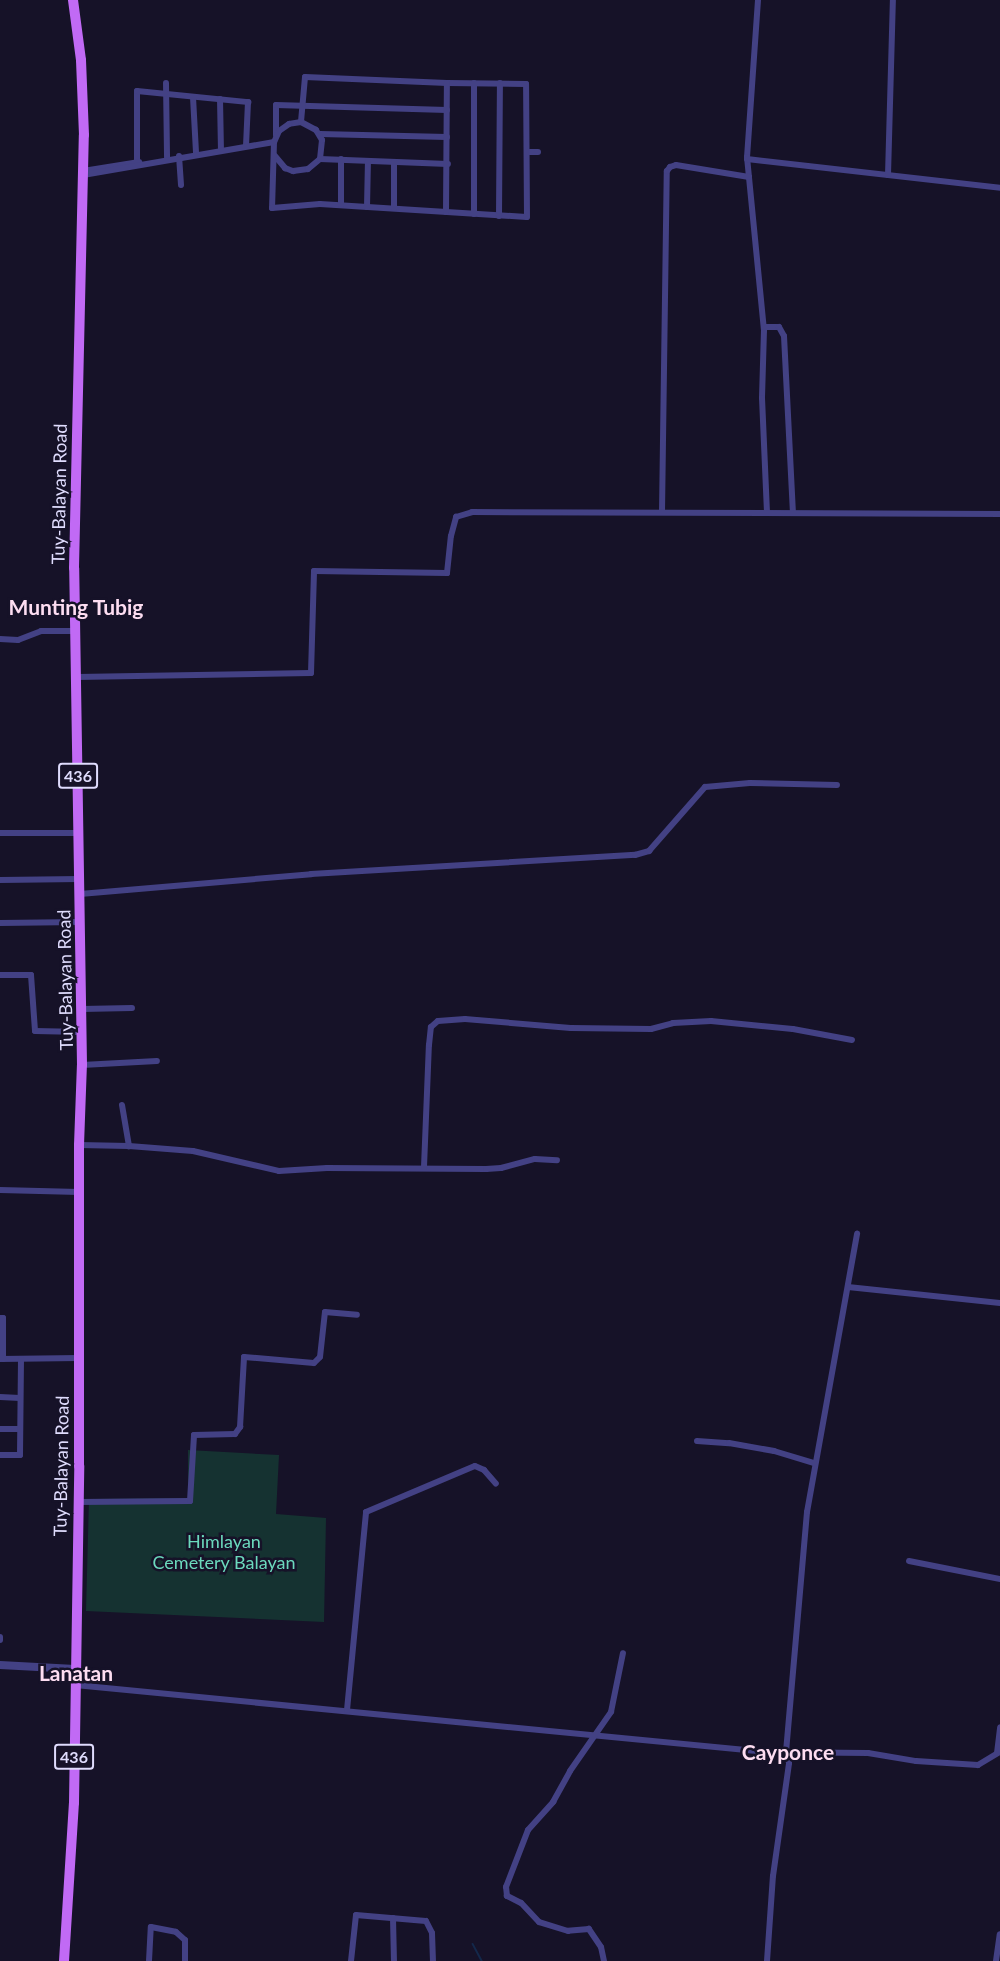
<!DOCTYPE html>
<html>
<head>
<meta charset="utf-8">
<style>
	body { margin:0 }
	#map { position:relative; width:1000px; height:1961px; overflow:hidden; background:#161228; font-family:Lato,sans-serif }
	div>[style] { position:absolute }
	.green>* { inset:0; background:#153231 }
	.stream>* { height:1.5px; margin:-0.75px; padding:0 0.75px; transform-origin:0.75px; border-radius:0.75px; background:#13284b }
	.minor>* { height:6px; margin:-3px; padding:0 3px; transform-origin:3px; border-radius:3px; background:#434184 }
	.tertiary>* { height:8px; margin:-4px; padding:0 4px; transform-origin:4px; border-radius:4px; background:#434184 }
	.primary>* { height:10px; margin:-5px; padding:0 5px; transform-origin:5px; border-radius:5px; background:#c16af5 }
	span { translate:-50% -50%; white-space:nowrap; text-align:center; line-height:1.15; -webkit-text-stroke:5px #161228; paint-order:stroke }
	.shield-label span { padding:2px 4px; background:#161228; border:2px solid; border-radius:4px; -webkit-text-stroke-width:0 }
	.shield-label { font-size:16px; color:#dfdcfd; font-weight:700 }
	.street-label { font-size:18px; color:#dfdcfd }
	.park-label { font-size:18px; color:#6bd9bd }
	.quarter-label { font-size:21px; color:#fdddf1; font-weight:700 }
</style>
</head>
<body>
<div id="map">
	<div class="green">
		<i style="clip-path:polygon(188px 1450px,279px 1455px,276px 1514px,326px 1518px,324px 1622px,86px 1611px,89px 1499px,188px 1498px)"></i>
	</div>
	<div class="stream">
		<i style="left:473px;top:1944px;width:19px;rotate:62deg"></i>
	</div>
	<div class="minor">
		<i style="left:758px;top:0;width:157px;rotate:94deg"></i>
		<i style="left:747px;top:157px;width:174px;rotate:84.4deg"></i>
		<i style="left:764px;top:330px;width:68px;rotate:91.7deg"></i>
		<i style="left:762px;top:398px;width:114px;rotate:87.5deg"></i>
		<i style="left:166px;top:83px;width:75px;rotate:89.2deg"></i>
		<i style="left:193px;top:97px;width:56px;rotate:86.9deg"></i>
		<i style="left:220px;top:99px;width:51px;rotate:88.9deg"></i>
		<i style="left:320px;top:134px;width:127px;rotate:1.4deg"></i>
		<i style="left:276px;top:135px;width:30px;rotate:-90deg"></i>
		<i style="left:276px;top:105px;width:171px;rotate:1.7deg"></i>
		<i style="left:527px;top:152px;width:11px"></i>
		<i style="left:179px;top:156px;width:29px;rotate:86deg"></i>
		<i style="left:275px;top:156px;width:16px;rotate:50deg"></i>
		<i style="left:285px;top:168px;width:9px;rotate:21deg"></i>
		<i style="left:293px;top:171px;width:15px;rotate:-8deg"></i>
		<i style="left:308px;top:169px;width:16px;rotate:-40deg"></i>
		<i style="left:320px;top:159px;width:19px;rotate:-84deg"></i>
		<i style="left:322px;top:140px;width:12px;rotate:-121deg"></i>
		<i style="left:316px;top:130px;width:17px;rotate:-152deg"></i>
		<i style="left:301px;top:122px;width:12px;rotate:171deg"></i>
		<i style="left:289px;top:124px;width:12px;rotate:145deg"></i>
		<i style="left:279px;top:131px;width:12px;rotate:114deg"></i>
		<i style="left:274px;top:142px;width:66px;rotate:91.7deg"></i>
		<i style="left:272px;top:208px;width:48px;rotate:-4.8deg"></i>
		<i style="left:320px;top:204px;width:207px;rotate:3.6deg"></i>
		<i style="left:527px;top:217px;width:133px;rotate:-90.4deg"></i>
		<i style="left:526px;top:84px;width:79px;rotate:-179.3deg"></i>
		<i style="left:447px;top:83px;width:142px;rotate:-177.6deg"></i>
		<i style="left:305px;top:77px;width:45px;rotate:95.1deg"></i>
		<i style="left:320px;top:159px;width:128px;rotate:2.2deg"></i>
		<i style="left:747px;top:159px;width:255px;rotate:6.5deg"></i>
		<i style="left:137px;top:165px;width:74px;rotate:-90deg"></i>
		<i style="left:137px;top:91px;width:112px;rotate:5.7deg"></i>
		<i style="left:248px;top:102px;width:44px;rotate:92.6deg"></i>
		<i style="left:83px;top:171px;width:57px;rotate:-9.1deg"></i>
		<i style="left:83px;top:175px;width:194px;rotate:-9.8deg"></i>
		<i style="left:888px;top:175px;width:175px;rotate:-88.4deg"></i>
		<i style="left:341px;top:205px;width:46px;rotate:-90deg"></i>
		<i style="left:367px;top:207px;width:46px;rotate:-88.8deg"></i>
		<i style="left:394px;top:208px;width:46px;rotate:-90deg"></i>
		<i style="left:446px;top:212px;width:129px;rotate:-89.6deg"></i>
		<i style="left:474px;top:214px;width:131px;rotate:-90deg"></i>
		<i style="left:499px;top:216px;width:133px;rotate:-89.6deg"></i>
		<i style="left:764px;top:327px;width:15px"></i>
		<i style="left:779px;top:327px;width:10px;rotate:61deg"></i>
		<i style="left:784px;top:336px;width:176px;rotate:87.1deg"></i>
		<i style="left:662px;top:512px;width:341px;rotate:-89.2deg"></i>
		<i style="left:667px;top:171px;width:5px;rotate:-53deg"></i>
		<i style="left:670px;top:167px;width:6px;rotate:-18deg"></i>
		<i style="left:676px;top:165px;width:74px;rotate:9.3deg"></i>
		<i style="left:0;top:639px;width:18px;rotate:3deg"></i>
		<i style="left:18px;top:640px;width:25px;rotate:-21deg"></i>
		<i style="left:41px;top:631px;width:35px"></i>
		<i style="left:77px;top:677px;width:234px;rotate:-1deg"></i>
		<i style="left:311px;top:673px;width:102px;rotate:-88.3deg"></i>
		<i style="left:314px;top:571px;width:133px;rotate:0.9deg"></i>
		<i style="left:447px;top:573px;width:37px;rotate:-84deg"></i>
		<i style="left:451px;top:536px;width:20px;rotate:-75deg"></i>
		<i style="left:456px;top:517px;width:17px;rotate:-17deg"></i>
		<i style="left:472px;top:512px;width:528px;rotate:0.22deg"></i>
		<i style="left:0;top:833px;width:79px"></i>
		<i style="left:0;top:880px;width:80px;rotate:-0.7deg"></i>
		<i style="left:80px;top:894px;width:232px;rotate:-4.9deg"></i>
		<i style="left:311px;top:874px;width:325px;rotate:-3.4deg"></i>
		<i style="left:635px;top:855px;width:15px;rotate:-16deg"></i>
		<i style="left:649px;top:851px;width:85px;rotate:-48.8deg"></i>
		<i style="left:705px;top:787px;width:45px;rotate:-5.1deg"></i>
		<i style="left:750px;top:783px;width:87px;rotate:1.3deg"></i>
		<i style="left:0;top:923px;width:80px;rotate:-0.7deg"></i>
		<i style="left:0;top:975px;width:31px"></i>
		<i style="left:31px;top:975px;width:56px;rotate:85.9deg"></i>
		<i style="left:35px;top:1031px;width:47px;rotate:1.2deg"></i>
		<i style="left:82px;top:1009px;width:50px;rotate:-1.1deg"></i>
		<i style="left:82px;top:1065px;width:75px;rotate:-3.1deg"></i>
		<i style="left:122px;top:1105px;width:42px;rotate:80.3deg"></i>
		<i style="left:79px;top:1145px;width:50px;rotate:1.1deg"></i>
		<i style="left:129px;top:1146px;width:64px;rotate:4.5deg"></i>
		<i style="left:193px;top:1151px;width:88px;rotate:13.1deg"></i>
		<i style="left:279px;top:1171px;width:48px;rotate:-3.6deg"></i>
		<i style="left:327px;top:1168px;width:159px;rotate:0.4deg"></i>
		<i style="left:486px;top:1169px;width:15px;rotate:-4deg"></i>
		<i style="left:501px;top:1168px;width:35px;rotate:-15deg"></i>
		<i style="left:535px;top:1159px;width:22px;rotate:3deg"></i>
		<i style="left:424px;top:1167px;width:122px;rotate:-87.7deg"></i>
		<i style="left:429px;top:1045px;width:18px;rotate:-84deg"></i>
		<i style="left:431px;top:1027px;width:9px;rotate:-41deg"></i>
		<i style="left:438px;top:1021px;width:27px;rotate:-4deg"></i>
		<i style="left:465px;top:1019px;width:106px;rotate:4.9deg"></i>
		<i style="left:571px;top:1028px;width:80px;rotate:0.7deg"></i>
		<i style="left:651px;top:1029px;width:23px;rotate:-15deg"></i>
		<i style="left:673px;top:1023px;width:38px;rotate:-3deg"></i>
		<i style="left:711px;top:1021px;width:82px;rotate:5.6deg"></i>
		<i style="left:793px;top:1029px;width:60px;rotate:10.6deg"></i>
		<i style="left:0;top:1190px;width:79px;rotate:1.5deg"></i>
		<i style="left:848px;top:1287px;width:153px;rotate:6deg"></i>
		<i style="left:0;top:1318px;width:3px"></i>
		<i style="left:3px;top:1318px;width:41px;rotate:90deg"></i>
		<i style="left:0;top:1359px;width:79px;rotate:-0.7deg"></i>
		<i style="left:0;top:1397px;width:20px;rotate:3deg"></i>
		<i style="left:0;top:1429px;width:20px"></i>
		<i style="left:697px;top:1441px;width:32px;rotate:4deg"></i>
		<i style="left:729px;top:1443px;width:46px;rotate:10.1deg"></i>
		<i style="left:774px;top:1451px;width:42px;rotate:16.7deg"></i>
		<i style="left:0;top:1455px;width:20px"></i>
		<i style="left:20px;top:1455px;width:96px;rotate:-89.4deg"></i>
		<i style="left:78px;top:1502px;width:112px;rotate:-0.5deg"></i>
		<i style="left:190px;top:1501px;width:66px;rotate:-86.5deg"></i>
		<i style="left:194px;top:1435px;width:41px;rotate:-1.4deg"></i>
		<i style="left:235px;top:1434px;width:9px;rotate:-54deg"></i>
		<i style="left:240px;top:1427px;width:70px;rotate:-86.7deg"></i>
		<i style="left:244px;top:1357px;width:70px;rotate:4.9deg"></i>
		<i style="left:314px;top:1363px;width:8px;rotate:-45deg"></i>
		<i style="left:320px;top:1357px;width:45px;rotate:-83.7deg"></i>
		<i style="left:325px;top:1312px;width:32px;rotate:5deg"></i>
		<i style="left:909px;top:1561px;width:93px;rotate:11.2deg"></i>
		<i style="left:0;top:1637px;width:3px;rotate:90deg"></i>
		<i style="left:75px;top:1685px;width:694px;rotate:5.54deg"></i>
		<i style="left:766px;top:1752px;width:102px;rotate:0.6deg"></i>
		<i style="left:868px;top:1753px;width:49px;rotate:9.5deg"></i>
		<i style="left:916px;top:1761px;width:62px;rotate:3.7deg"></i>
		<i style="left:978px;top:1765px;width:26px;rotate:-31deg"></i>
		<i style="left:347px;top:1710px;width:199px;rotate:-84.5deg"></i>
		<i style="left:366px;top:1512px;width:118px;rotate:-22.9deg"></i>
		<i style="left:475px;top:1466px;width:10px;rotate:24deg"></i>
		<i style="left:484px;top:1470px;width:18px;rotate:49deg"></i>
		<i style="left:997px;top:1753px;width:26px;rotate:-83deg"></i>
		<i style="left:393px;top:1918px;width:43px;rotate:88.7deg"></i>
		<i style="left:149px;top:1961px;width:34px;rotate:-87deg"></i>
		<i style="left:151px;top:1927px;width:25px;rotate:11deg"></i>
		<i style="left:176px;top:1932px;width:12px;rotate:42deg"></i>
		<i style="left:185px;top:1940px;width:21px;rotate:90deg"></i>
		<i style="left:351px;top:1961px;width:46px;rotate:-83.8deg"></i>
		<i style="left:356px;top:1915px;width:70px;rotate:4.9deg"></i>
		<i style="left:426px;top:1921px;width:13px;rotate:63deg"></i>
		<i style="left:432px;top:1933px;width:28px;rotate:88deg"></i>
		<i style="left:604px;top:1961px;width:14px;rotate:-102deg"></i>
		<i style="left:601px;top:1947px;width:22px;rotate:-124deg"></i>
		<i style="left:589px;top:1929px;width:21px;rotate:175deg"></i>
		<i style="left:568px;top:1931px;width:30px;rotate:-163deg"></i>
		<i style="left:539px;top:1922px;width:26px;rotate:-133deg"></i>
		<i style="left:521px;top:1903px;width:16px;rotate:-153deg"></i>
		<i style="left:507px;top:1896px;width:9px;rotate:-96deg"></i>
		<i style="left:506px;top:1887px;width:61px;rotate:-68.9deg"></i>
		<i style="left:528px;top:1830px;width:38px;rotate:-48deg"></i>
		<i style="left:553px;top:1802px;width:35px;rotate:-61deg"></i>
		<i style="left:570px;top:1771px;width:72px;rotate:-55.2deg"></i>
		<i style="left:611px;top:1712px;width:60px;rotate:-78.5deg"></i>
		<i style="left:767px;top:1961px;width:85px;rotate:-86deg"></i>
		<i style="left:773px;top:1876px;width:114px;rotate:-81.9deg"></i>
		<i style="left:789px;top:1763px;width:11px;rotate:-105deg"></i>
		<i style="left:786px;top:1752px;width:241px;rotate:-85deg"></i>
		<i style="left:807px;top:1512px;width:283px;rotate:-79.8deg"></i>
		<i style="left:996px;top:1961px;width:27px;rotate:-82deg"></i>
	</div>
	<div class="tertiary">
		<i style="left:0;top:1665px;width:75px;rotate:3.1deg"></i>
	</div>
	<div class="primary">
		<i style="left:64px;top:1961px;width:158px;rotate:-86.4deg"></i>
		<i style="left:74px;top:1803px;width:337px;rotate:-89.1deg"></i>
		<i style="left:79px;top:1466px;width:321px;rotate:-90deg"></i>
		<i style="left:79px;top:1145px;width:80px;rotate:-87.9deg"></i>
		<i style="left:82px;top:1065px;width:497px;rotate:-90.9deg"></i>
		<i style="left:74px;top:568px;width:433px;rotate:-88.7deg"></i>
		<i style="left:84px;top:135px;width:75px;rotate:-92.3deg"></i>
		<i style="left:81px;top:60px;width:61px;rotate:-97.6deg"></i>
	</div>
	<div class="shield-label">
		<span style="left:78px;top:776px">436</span>
		<span style="left:74px;top:1757px">436</span>
	</div>
	<div class="street-label">
		<span style="left:59px;top:494px;rotate:-89deg">Tuy-Balayan Road</span>
		<span style="left:65px;top:980px;rotate:-91deg">Tuy-Balayan Road</span>
		<span style="left:61px;top:1466px;rotate:-89deg">Tuy-Balayan Road</span>
	</div>
	<div class="park-label">
		<span style="left:224px;top:1552px">Himlayan<br>Cemetery Balayan</span>
	</div>
	<div class="quarter-label">
		<span style="left:76px;top:607px">Munting Tubig</span>
		<span style="left:76px;top:1673px">Lanatan</span>
		<span style="left:788px;top:1752px">Cayponce</span>
	</div>
</div>
</body>
</html>
